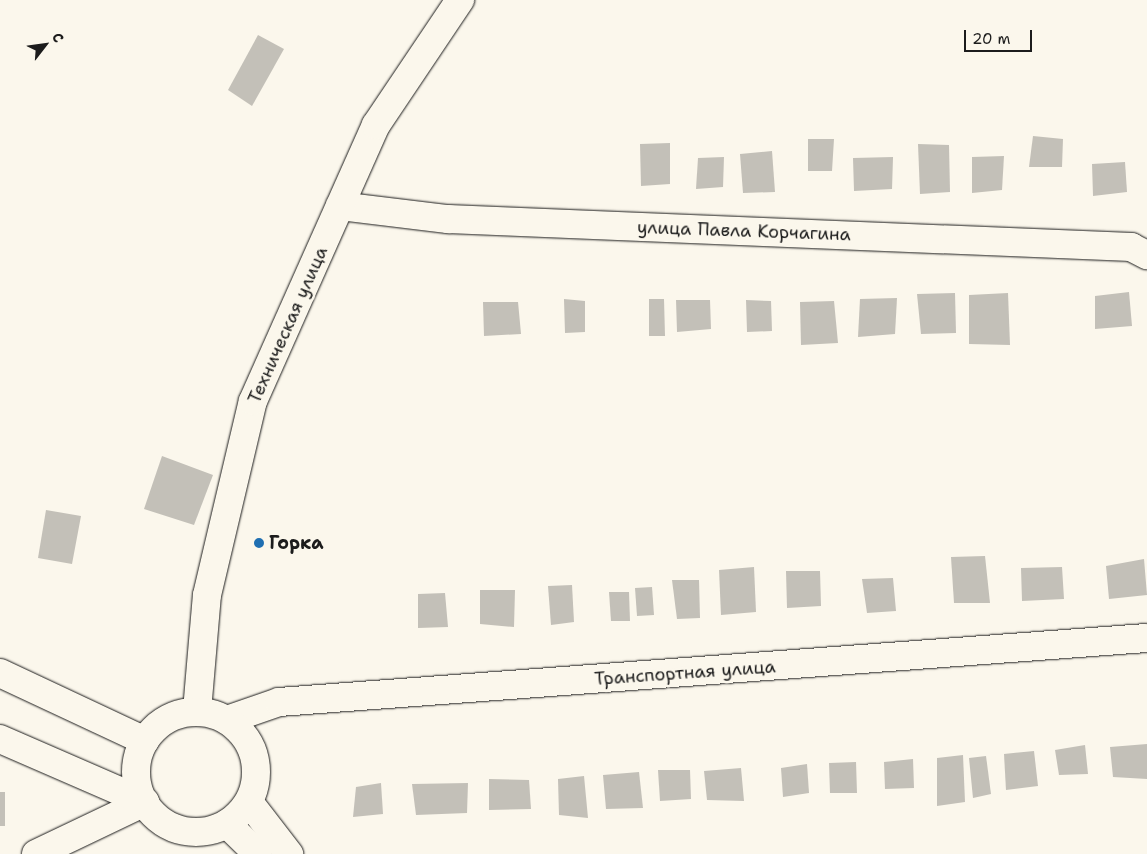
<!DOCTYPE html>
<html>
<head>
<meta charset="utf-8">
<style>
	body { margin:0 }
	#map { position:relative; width:1147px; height:854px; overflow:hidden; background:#fbf7ec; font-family:"Shantell Sans",sans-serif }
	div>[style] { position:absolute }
	.building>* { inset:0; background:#c3c0b8 }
	.roads { filter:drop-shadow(0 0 1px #1c1c1c) drop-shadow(0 0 1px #1c1c1c) }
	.minor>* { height:28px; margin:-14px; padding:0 14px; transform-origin:14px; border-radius:14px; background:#fbf7ec }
	.major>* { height:28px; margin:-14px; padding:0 14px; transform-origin:14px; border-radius:14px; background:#fbf7ec }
	.major>.ring { margin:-14px; padding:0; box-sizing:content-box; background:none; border:28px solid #fbf7ec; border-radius:50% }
	.dots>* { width:14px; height:14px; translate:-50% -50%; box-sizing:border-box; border:2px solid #fbf7ec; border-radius:50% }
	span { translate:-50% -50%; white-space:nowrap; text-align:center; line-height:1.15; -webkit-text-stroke:5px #fbf7ec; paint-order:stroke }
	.street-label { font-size:18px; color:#1c1c1c }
	.poi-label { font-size:18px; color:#1c1c1c; font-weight:700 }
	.left { translate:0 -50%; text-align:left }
	.north { position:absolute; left:20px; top:20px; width:50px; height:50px; -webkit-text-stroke:4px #fbf7ec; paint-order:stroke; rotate:60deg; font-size:14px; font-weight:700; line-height:20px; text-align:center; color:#1c1c1c }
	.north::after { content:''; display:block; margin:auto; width:18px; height:22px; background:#1c1c1c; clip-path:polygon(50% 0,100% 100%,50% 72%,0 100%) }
	.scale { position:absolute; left:964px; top:30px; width:68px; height:22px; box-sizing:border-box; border:2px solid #1c1c1c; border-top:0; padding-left:6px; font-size:15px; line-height:18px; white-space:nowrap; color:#1c1c1c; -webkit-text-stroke:4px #fbf7ec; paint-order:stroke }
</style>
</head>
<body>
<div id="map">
	<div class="building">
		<i style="clip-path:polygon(258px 35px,284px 49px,252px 106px,228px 90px)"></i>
		<i style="clip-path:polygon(1033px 136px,1063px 139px,1062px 167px,1029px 167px)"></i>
		<i style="clip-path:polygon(808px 139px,834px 139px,832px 171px,808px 171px)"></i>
		<i style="clip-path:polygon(670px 143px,670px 184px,641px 186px,640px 144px)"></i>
		<i style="clip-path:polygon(918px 144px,949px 145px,950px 192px,920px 194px)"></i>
		<i style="clip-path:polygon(772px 151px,775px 192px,743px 193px,740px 154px)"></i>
		<i style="clip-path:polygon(1004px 156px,1002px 190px,972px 193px,972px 157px)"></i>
		<i style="clip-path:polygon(724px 157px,723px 187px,696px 189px,698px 158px)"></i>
		<i style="clip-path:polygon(893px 157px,892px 189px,854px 191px,853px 158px)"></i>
		<i style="clip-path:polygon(1125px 162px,1127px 192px,1093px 196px,1092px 164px)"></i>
		<i style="clip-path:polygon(1129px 292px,1132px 326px,1095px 329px,1095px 296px)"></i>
		<i style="clip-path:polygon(955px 293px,956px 333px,921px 334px,917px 294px)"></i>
		<i style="clip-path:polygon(1008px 293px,1010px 345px,969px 344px,969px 295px)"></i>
		<i style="clip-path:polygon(897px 298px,895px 334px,858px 337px,860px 299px)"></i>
		<i style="clip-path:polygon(564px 299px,585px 301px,585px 332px,565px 333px)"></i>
		<i style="clip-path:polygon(649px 299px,664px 299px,665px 336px,649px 336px)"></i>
		<i style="clip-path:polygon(676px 300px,710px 300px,711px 329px,677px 332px)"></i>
		<i style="clip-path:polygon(746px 300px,771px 301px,772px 331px,747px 332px)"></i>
		<i style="clip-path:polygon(834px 301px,838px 343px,801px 345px,800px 302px)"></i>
		<i style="clip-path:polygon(483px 302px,518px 302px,521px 334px,484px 336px)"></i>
		<i style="clip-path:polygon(162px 456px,213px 475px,194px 525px,144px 509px)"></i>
		<i style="clip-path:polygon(46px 510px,81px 516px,72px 564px,38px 558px)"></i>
		<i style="clip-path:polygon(985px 556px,990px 603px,954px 603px,951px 557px)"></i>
		<i style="clip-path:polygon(1144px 559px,1147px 595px,1109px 599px,1106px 566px)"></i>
		<i style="clip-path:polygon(754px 567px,756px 612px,721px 615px,719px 570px)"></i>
		<i style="clip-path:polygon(1062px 567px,1064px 599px,1022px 601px,1021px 568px)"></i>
		<i style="clip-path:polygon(786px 571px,820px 571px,821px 606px,787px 608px)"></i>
		<i style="clip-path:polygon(893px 578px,896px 611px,867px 613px,862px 579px)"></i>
		<i style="clip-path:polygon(672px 580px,699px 580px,700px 618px,677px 619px)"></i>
		<i style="clip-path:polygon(572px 585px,574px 622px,551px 625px,548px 586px)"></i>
		<i style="clip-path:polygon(652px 587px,654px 615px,637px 616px,635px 588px)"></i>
		<i style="clip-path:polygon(480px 590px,515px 590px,514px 627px,480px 624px)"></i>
		<i style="clip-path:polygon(609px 592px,629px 592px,630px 621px,611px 621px)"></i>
		<i style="clip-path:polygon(445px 593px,448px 627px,418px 628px,418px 594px)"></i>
		<i style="clip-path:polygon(1147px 744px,1147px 779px,1113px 777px,1110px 747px)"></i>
		<i style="clip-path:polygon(1085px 745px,1088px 774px,1059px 775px,1055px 750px)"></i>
		<i style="clip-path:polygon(1034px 751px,1038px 786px,1006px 790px,1004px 754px)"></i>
		<i style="clip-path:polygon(963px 755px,965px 802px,937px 806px,937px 758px)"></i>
		<i style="clip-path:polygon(986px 756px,991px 794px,973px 798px,969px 758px)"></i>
		<i style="clip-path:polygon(913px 759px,914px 788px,885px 789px,884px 762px)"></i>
		<i style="clip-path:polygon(856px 762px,857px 793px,830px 793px,829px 763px)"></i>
		<i style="clip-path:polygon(807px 764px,809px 793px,783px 797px,781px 768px)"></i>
		<i style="clip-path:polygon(741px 768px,744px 801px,707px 800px,704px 771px)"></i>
		<i style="clip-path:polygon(658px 770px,690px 770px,691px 799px,660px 801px)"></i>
		<i style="clip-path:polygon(639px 772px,643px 808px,606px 809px,603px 775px)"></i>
		<i style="clip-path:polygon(584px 776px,588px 818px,559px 815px,558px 779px)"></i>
		<i style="clip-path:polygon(489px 779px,529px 780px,531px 809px,489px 810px)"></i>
		<i style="clip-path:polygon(381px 783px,383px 814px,353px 817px,356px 787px)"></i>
		<i style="clip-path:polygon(468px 783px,467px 813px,416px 815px,412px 784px)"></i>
		<i style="clip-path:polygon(0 792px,5px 792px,5px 826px,0 826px)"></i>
	</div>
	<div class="roads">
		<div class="minor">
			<i style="left:340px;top:206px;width:109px;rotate:6.9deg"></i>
			<i style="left:448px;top:219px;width:684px;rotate:2.35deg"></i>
			<i style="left:1131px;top:247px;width:18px;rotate:27deg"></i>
			<i style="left:227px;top:720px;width:55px;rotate:-19.1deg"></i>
			<i style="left:279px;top:702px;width:870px;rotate:-4.22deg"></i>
			<i style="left:36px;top:854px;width:121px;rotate:-25.5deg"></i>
		</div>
		<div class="major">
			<i style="left:0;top:673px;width:160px;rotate:25.1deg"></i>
			<i style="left:197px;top:711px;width:116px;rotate:-85.1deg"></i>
			<i style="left:207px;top:595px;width:199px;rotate:-76.7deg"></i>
			<i style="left:253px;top:401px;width:302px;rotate:-66deg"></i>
			<i style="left:376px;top:125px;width:151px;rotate:-56.1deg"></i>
			<i class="ring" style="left:136px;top:712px;width:92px;height:92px"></i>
			<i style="left:0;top:739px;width:158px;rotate:23.5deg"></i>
			<i style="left:249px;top:802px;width:66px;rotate:52.4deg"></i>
			<i style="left:227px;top:824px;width:43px;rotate:44.1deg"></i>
		</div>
	</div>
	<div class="dots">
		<i style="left:259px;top:543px;background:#1f6fb2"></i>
	</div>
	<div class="street-label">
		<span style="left:744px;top:231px;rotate:2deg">улица Павла Корчагина</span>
		<span style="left:288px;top:325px;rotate:-66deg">Техническая улица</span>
		<span style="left:685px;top:673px;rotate:-4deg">Транспортная улица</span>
	</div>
	<div class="poi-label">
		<span class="left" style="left:269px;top:543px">Горка</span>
	</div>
	<div class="north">С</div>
	<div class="scale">20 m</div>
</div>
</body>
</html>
